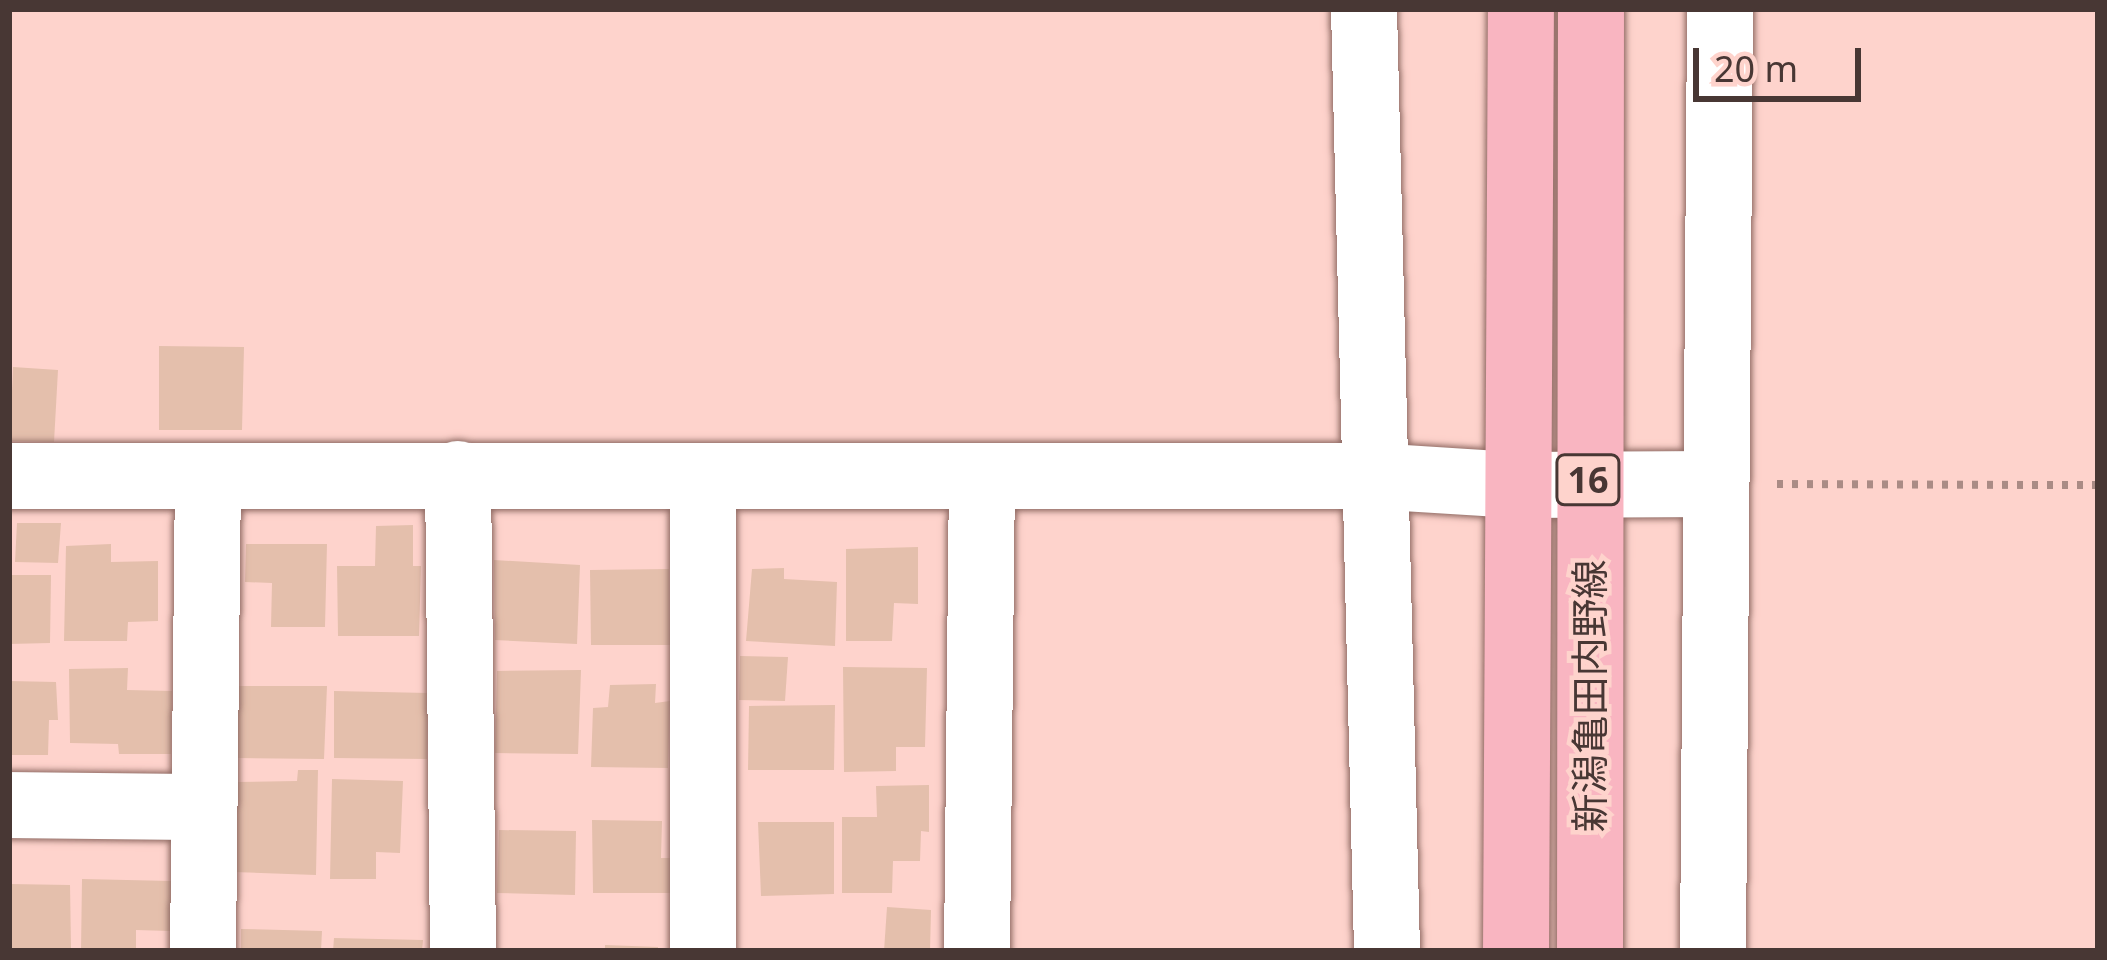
<!DOCTYPE html>
<html>
<head>
<meta charset="utf-8">
<style>
	body { margin:0 }
	#map { position:relative; width:2107px; height:960px; overflow:hidden; background:#fed3cc; font-family:"Noto Sans","Noto Sans JP",sans-serif }
	div>[style] { position:absolute }
	.building>* { inset:0; background:#e4bfac }
	.path>* { height:8px; margin-top:-4px; transform-origin:0; background:repeating-linear-gradient(90deg,#aa8b85 0 6px,transparent 0 15px) }
	.roads { filter:drop-shadow(0 0 3px #906b64) drop-shadow(0 0 3px #906b64) }
	.street>* { height:66px; margin:-33px; padding:0 33px; transform-origin:33px; border-radius:33px; background:#fff }
	.primary>* { height:66px; margin:-33px; padding:0 33px; transform-origin:33px; border-radius:33px; background:#f9b5c1 }
	span { translate:-50% -50%; white-space:nowrap; text-align:center; line-height:1.15; -webkit-text-stroke:9px #fed3cc; paint-order:stroke }
	.shield-label span { padding:3px 9px; background:#fed3cc; border:3px solid; border-radius:9px; -webkit-text-stroke-width:0 }
	.shield-label { font-size:36px; color:#483734; font-weight:700 }
	.street-label { font-size:39px; color:#483734 }
	.frame { position:absolute; inset:0; border:12px solid #483734; pointer-events:none }
	.scale { position:absolute; left:1693px; top:48px; width:168px; height:54px; box-sizing:border-box; border:6px solid #483734; border-top:0; padding-left:15px; font-size:36px; line-height:42px; white-space:nowrap; color:#483734; -webkit-text-stroke:9px #fed3cc; paint-order:stroke }
</style>
</head>
<body>
<div id="map">
	<div class="building">
		<i style="clip-path:polygon(159px 346px,244px 347px,242px 430px,159px 430px)"></i>
		<i style="clip-path:polygon(13px 367px,58px 370px,54px 442px,10px 441px)"></i>
		<i style="clip-path:polygon(17px 523px,61px 523px,58px 563px,15px 562px)"></i>
		<i style="clip-path:polygon(413px 525px,413px 566px,421px 566px,419px 636px,338px 636px,337px 566px,375px 566px,376px 526px)"></i>
		<i style="clip-path:polygon(111px 544px,111px 562px,158px 561px,158px 621px,128px 622px,127px 641px,64px 641px,66px 546px)"></i>
		<i style="clip-path:polygon(246px 544px,327px 544px,325px 627px,271px 627px,272px 583px,245px 582px)"></i>
		<i style="clip-path:polygon(918px 547px,918px 604px,894px 603px,892px 641px,846px 641px,846px 549px)"></i>
		<i style="clip-path:polygon(494px 560px,580px 565px,577px 644px,495px 640px)"></i>
		<i style="clip-path:polygon(784px 568px,784px 579px,837px 582px,835px 646px,746px 641px,752px 569px)"></i>
		<i style="clip-path:polygon(669px 569px,670px 645px,591px 645px,590px 570px)"></i>
		<i style="clip-path:polygon(9px 575px,51px 575px,50px 643px,9px 644px)"></i>
		<i style="clip-path:polygon(740px 656px,788px 657px,785px 701px,739px 700px)"></i>
		<i style="clip-path:polygon(843px 667px,927px 668px,925px 747px,896px 747px,896px 771px,844px 772px)"></i>
		<i style="clip-path:polygon(128px 668px,127px 690px,172px 691px,171px 754px,119px 754px,118px 744px,70px 743px,69px 669px)"></i>
		<i style="clip-path:polygon(581px 670px,578px 754px,495px 753px,497px 671px)"></i>
		<i style="clip-path:polygon(9px 681px,56px 682px,58px 720px,49px 720px,48px 755px,9px 755px)"></i>
		<i style="clip-path:polygon(656px 684px,655px 703px,670px 701px,668px 768px,591px 767px,593px 708px,608px 707px,610px 685px)"></i>
		<i style="clip-path:polygon(236px 686px,327px 686px,324px 759px,237px 758px)"></i>
		<i style="clip-path:polygon(334px 691px,428px 693px,427px 759px,334px 758px)"></i>
		<i style="clip-path:polygon(835px 705px,834px 770px,748px 770px,749px 706px)"></i>
		<i style="clip-path:polygon(298px 770px,318px 770px,316px 875px,234px 872px,237px 782px,297px 781px)"></i>
		<i style="clip-path:polygon(332px 779px,403px 781px,400px 853px,376px 852px,376px 879px,330px 879px)"></i>
		<i style="clip-path:polygon(929px 785px,929px 832px,921px 831px,920px 861px,893px 861px,892px 893px,842px 893px,842px 817px,877px 817px,876px 786px)"></i>
		<i style="clip-path:polygon(592px 820px,662px 821px,661px 858px,675px 858px,676px 893px,593px 893px)"></i>
		<i style="clip-path:polygon(758px 822px,834px 822px,834px 894px,761px 896px)"></i>
		<i style="clip-path:polygon(499px 830px,576px 831px,575px 895px,497px 893px)"></i>
		<i style="clip-path:polygon(82px 879px,171px 881px,170px 931px,136px 930px,136px 951px,81px 951px)"></i>
		<i style="clip-path:polygon(9px 884px,70px 885px,71px 949px,9px 949px)"></i>
		<i style="clip-path:polygon(887px 907px,931px 910px,930px 951px,884px 951px)"></i>
		<i style="clip-path:polygon(241px 929px,322px 931px,321px 951px,241px 951px)"></i>
		<i style="clip-path:polygon(334px 938px,423px 940px,422px 951px,333px 951px)"></i>
		<i style="clip-path:polygon(605px 945px,658px 947px,658px 951px,605px 951px)"></i>
	</div>
	<div class="path">
		<i style="left:1777px;top:484px;width:321px;rotate:0.2deg"></i>
	</div>
	<div class="roads">
		<div class="street">
			<i style="left:1364px;top:9px;width:942px;rotate:88.6deg"></i>
			<i style="left:458px;top:474px;width:477px;rotate:89.4deg"></i>
			<i style="left:9px;top:476px;width:1363px"></i>
			<i style="left:1372px;top:476px;width:145px;rotate:3.6deg"></i>
			<i style="left:1517px;top:485px;width:198px;rotate:-0.3deg"></i>
			<i style="left:703px;top:478px;width:473px;rotate:90deg"></i>
			<i style="left:9px;top:805px;width:195px;rotate:0.6deg"></i>
			<i style="left:203px;top:951px;width:474px;rotate:-89.4deg"></i>
			<i style="left:977px;top:951px;width:473px;rotate:-89.4deg"></i>
			<i style="left:1713px;top:951px;width:942px;rotate:-89.57deg"></i>
		</div>
		<div class="primary">
			<i style="left:1516px;top:951px;width:942px;rotate:-89.7deg"></i>
			<i style="left:1590px;top:951px;width:942px;rotate:-89.94deg"></i>
		</div>
	</div>
	<div class="shield-label">
		<span style="left:1588px;top:480px">16</span>
	</div>
	<div class="street-label">
		<span style="left:1589px;top:696px;rotate:-90deg">新潟亀田内野線</span>
	</div>
	<div class="frame"></div>
	<div class="scale">20 m</div>
</div>
</body>
</html>
